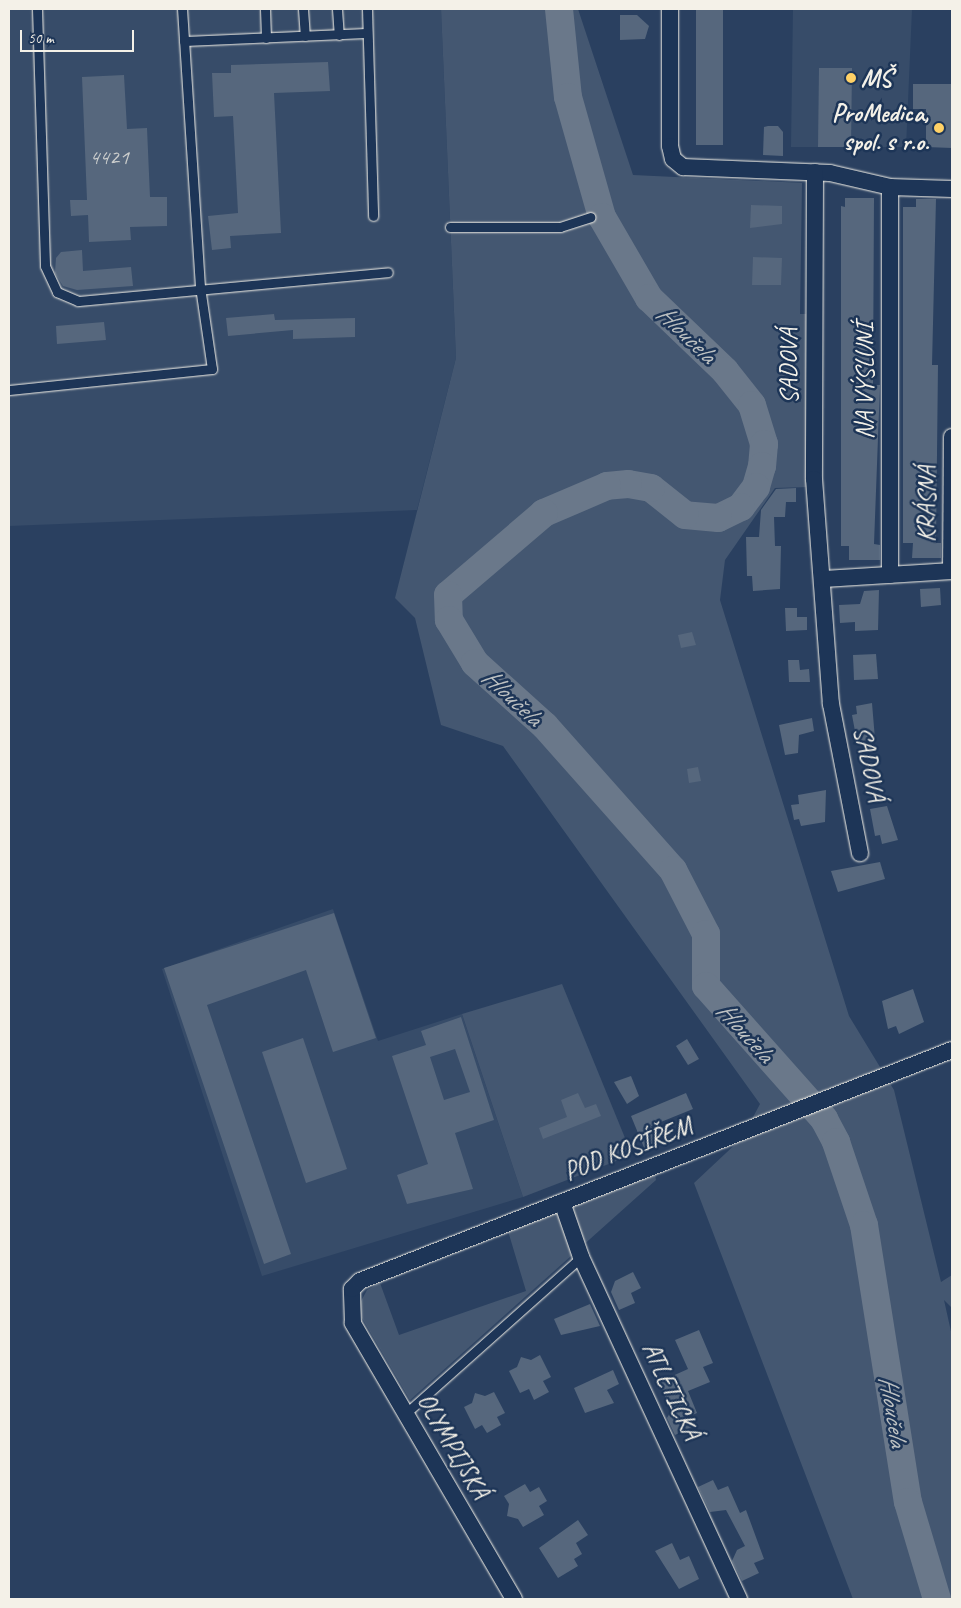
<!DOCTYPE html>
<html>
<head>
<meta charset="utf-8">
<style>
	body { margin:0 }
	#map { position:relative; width:961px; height:1608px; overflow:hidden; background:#2a4060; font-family:Caveat,sans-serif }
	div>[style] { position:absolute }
	.built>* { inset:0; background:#374c69 }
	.green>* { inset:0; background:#445771 }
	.river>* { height:28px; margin:-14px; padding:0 14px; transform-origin:14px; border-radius:14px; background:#6a788a }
	.building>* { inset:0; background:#56677d }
	.roads { filter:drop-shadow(0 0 1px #f4f1e8) drop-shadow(0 0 1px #f4f1e8) }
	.service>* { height:9px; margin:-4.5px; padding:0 4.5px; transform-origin:4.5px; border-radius:4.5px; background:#1d3557 }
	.minor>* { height:16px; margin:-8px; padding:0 8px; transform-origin:8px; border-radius:8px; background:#1d3557 }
	.dots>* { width:14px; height:14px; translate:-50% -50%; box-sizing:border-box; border:2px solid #1d3557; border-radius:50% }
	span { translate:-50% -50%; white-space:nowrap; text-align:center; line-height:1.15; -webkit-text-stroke:5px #1d3557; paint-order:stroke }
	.number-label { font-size:22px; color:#cccecd }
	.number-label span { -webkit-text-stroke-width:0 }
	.poi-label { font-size:25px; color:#f4f1e8; font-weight:700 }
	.left { translate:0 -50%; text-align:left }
	.right { translate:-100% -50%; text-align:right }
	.street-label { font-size:25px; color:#f4f1e8 }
	.water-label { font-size:26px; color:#bdc1c2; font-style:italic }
	.frame { position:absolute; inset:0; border:10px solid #f4f1e8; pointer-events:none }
	.scale { position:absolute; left:20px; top:30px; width:114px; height:22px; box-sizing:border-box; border:2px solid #f4f1e8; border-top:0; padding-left:6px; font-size:15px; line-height:18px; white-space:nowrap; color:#f4f1e8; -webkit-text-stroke:4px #1d3557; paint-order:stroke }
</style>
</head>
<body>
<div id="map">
	<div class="built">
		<i style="clip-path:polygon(9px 9px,441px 9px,456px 358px,417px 510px,9px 526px)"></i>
		<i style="clip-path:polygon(793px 9px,912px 9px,906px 147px,791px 147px)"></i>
		<i style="clip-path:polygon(333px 909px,378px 1041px,462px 1014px,523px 1197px,262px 1276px,162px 969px)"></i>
	</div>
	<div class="green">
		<i style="clip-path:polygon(441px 9px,578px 9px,633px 175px,802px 183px,800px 314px,810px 314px,809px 487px,775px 488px,725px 560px,720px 600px,849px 1016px,894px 1090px,941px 1282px,952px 1275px,952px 1308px,944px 1300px,952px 1336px,952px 1599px,853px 1599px,694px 1183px,742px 1138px,760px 1104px,503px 746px,441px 725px,415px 618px,395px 598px,456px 358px)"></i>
		<i style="clip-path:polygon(562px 984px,632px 1155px,523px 1197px,462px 1014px)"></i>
		<i style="clip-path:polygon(655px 1174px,656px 1180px,410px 1400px,362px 1318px,359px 1305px,367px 1290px,380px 1283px,399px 1335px,526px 1291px,508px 1231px)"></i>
	</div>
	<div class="river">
		<i style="left:559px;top:9px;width:88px;rotate:84.2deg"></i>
		<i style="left:568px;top:97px;width:125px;rotate:74.2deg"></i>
		<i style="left:602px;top:217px;width:94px;rotate:59.9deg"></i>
		<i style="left:649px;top:298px;width:105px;rotate:43.8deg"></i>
		<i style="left:725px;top:371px;width:43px;rotate:51.5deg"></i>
		<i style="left:752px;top:405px;width:41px;rotate:72.9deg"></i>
		<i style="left:764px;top:444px;width:22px;rotate:95deg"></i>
		<i style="left:762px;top:466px;width:22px;rotate:106deg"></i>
		<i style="left:756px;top:487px;width:25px;rotate:127deg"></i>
		<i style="left:741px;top:507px;width:25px;rotate:154deg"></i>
		<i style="left:718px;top:518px;width:33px;rotate:-175deg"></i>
		<i style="left:685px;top:515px;width:43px;rotate:-141.5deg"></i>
		<i style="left:651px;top:488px;width:23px;rotate:-170deg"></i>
		<i style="left:628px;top:484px;width:21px;rotate:175deg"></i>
		<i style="left:607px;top:486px;width:69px;rotate:156.8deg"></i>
		<i style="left:544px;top:513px;width:126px;rotate:139.5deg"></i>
		<i style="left:448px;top:595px;width:25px;rotate:88deg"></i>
		<i style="left:449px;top:620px;width:50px;rotate:58.8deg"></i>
		<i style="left:475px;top:663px;width:94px;rotate:42deg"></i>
		<i style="left:545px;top:726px;width:193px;rotate:48.4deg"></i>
		<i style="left:673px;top:870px;width:72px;rotate:62.7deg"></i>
		<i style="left:706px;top:934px;width:52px;rotate:90deg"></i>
		<i style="left:706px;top:986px;width:178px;rotate:48.4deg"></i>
		<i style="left:824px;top:1119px;width:26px;rotate:62deg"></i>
		<i style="left:836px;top:1142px;width:88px;rotate:71.4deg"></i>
		<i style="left:864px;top:1225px;width:280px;rotate:81deg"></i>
		<i style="left:908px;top:1502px;width:101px;rotate:73.4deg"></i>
	</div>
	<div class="building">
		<i style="clip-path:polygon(696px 9px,723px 9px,723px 145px,696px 145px)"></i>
		<i style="clip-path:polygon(620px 15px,637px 15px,649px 26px,645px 39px,620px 40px)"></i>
		<i style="clip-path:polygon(328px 62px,330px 91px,274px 93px,281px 233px,230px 236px,231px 248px,212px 250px,208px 216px,238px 213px,233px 116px,214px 117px,212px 73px,231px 73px,231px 65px)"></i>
		<i style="clip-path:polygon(819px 68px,852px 68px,851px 147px,818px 147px)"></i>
		<i style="clip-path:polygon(124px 75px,127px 129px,147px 128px,150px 197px,167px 197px,167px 226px,130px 227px,131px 240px,89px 242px,88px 215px,71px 216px,70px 200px,87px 200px,82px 77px)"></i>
		<i style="clip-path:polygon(913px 84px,952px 84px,952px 148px,926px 147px,926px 109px,913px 109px)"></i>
		<i style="clip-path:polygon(768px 126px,778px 126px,783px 132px,783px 156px,763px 155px,764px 127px)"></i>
		<i style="clip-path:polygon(845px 198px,874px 198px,873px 385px,880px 385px,874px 544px,880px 545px,880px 560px,849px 560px,849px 546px,841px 546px,841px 206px,845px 207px)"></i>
		<i style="clip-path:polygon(916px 199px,936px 199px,932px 365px,938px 365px,936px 543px,941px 543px,941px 558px,912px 558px,913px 543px,903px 543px,903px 207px,916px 207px)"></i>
		<i style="clip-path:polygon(751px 205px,782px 206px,782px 224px,750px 228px)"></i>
		<i style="clip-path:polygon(82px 250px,83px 271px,131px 267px,133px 286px,77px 290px,63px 286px,55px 273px,56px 258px,61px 252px)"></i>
		<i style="clip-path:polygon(753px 257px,782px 258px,781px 285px,752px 285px)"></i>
		<i style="clip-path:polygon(274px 314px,275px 320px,355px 318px,355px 337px,293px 339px,293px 330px,228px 336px,226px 318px)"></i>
		<i style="clip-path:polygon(104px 322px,106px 340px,57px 344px,56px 326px)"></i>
		<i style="clip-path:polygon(796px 488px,796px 502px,786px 502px,785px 517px,774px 517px,775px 546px,781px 546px,780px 589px,753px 591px,752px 576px,747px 576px,746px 537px,759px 537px,761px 510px,776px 489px)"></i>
		<i style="clip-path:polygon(940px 588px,941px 605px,921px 607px,920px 589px)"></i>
		<i style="clip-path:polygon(879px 590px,878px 630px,855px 631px,855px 622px,840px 623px,839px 605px,860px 604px,864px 591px)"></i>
		<i style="clip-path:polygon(785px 608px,797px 608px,797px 617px,807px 617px,807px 630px,786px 631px)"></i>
		<i style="clip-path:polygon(692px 632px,696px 645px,681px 648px,678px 635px)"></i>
		<i style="clip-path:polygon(876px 654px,878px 679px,854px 680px,853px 655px)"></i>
		<i style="clip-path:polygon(788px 660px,799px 660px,800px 670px,809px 669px,810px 682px,789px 682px)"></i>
		<i style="clip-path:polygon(872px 703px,875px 739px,857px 742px,852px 715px,857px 714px,856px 706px)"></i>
		<i style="clip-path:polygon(812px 718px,814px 731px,799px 735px,798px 753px,785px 755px,779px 725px)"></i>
		<i style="clip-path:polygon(698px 767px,701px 781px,689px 783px,687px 769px)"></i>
		<i style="clip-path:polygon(826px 790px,825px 822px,801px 826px,799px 819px,794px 820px,791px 805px,799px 804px,798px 795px)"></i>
		<i style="clip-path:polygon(887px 806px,898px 840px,882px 844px,880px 835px,875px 836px,870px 809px)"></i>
		<i style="clip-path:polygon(880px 862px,885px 879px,838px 892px,831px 871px)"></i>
		<i style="clip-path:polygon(334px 913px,376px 1038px,333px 1052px,306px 970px,207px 1005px,291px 1254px,264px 1264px,164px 968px)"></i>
		<i style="clip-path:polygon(913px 989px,924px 1022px,899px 1034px,896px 1026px,888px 1029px,882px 1001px)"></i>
		<i style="clip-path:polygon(evenodd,461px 1017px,494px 1120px,455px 1133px,473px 1189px,407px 1204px,397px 1175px,428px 1164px,392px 1056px,426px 1045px,421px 1031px,461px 1017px,455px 1049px,470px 1092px,444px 1100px,430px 1057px,455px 1049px)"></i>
		<i style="clip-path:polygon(303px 1038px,347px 1169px,306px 1183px,262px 1052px)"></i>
		<i style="clip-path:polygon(687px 1039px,699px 1059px,688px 1065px,676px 1046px)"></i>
		<i style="clip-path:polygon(631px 1076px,639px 1096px,627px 1104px,614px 1082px)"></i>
		<i style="clip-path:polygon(578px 1093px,585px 1108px,596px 1104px,601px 1116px,543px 1139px,539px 1128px,567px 1117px,561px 1100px)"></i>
		<i style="clip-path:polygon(686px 1093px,693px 1109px,651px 1126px,659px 1145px,645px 1150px,631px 1116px)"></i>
		<i style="clip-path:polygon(633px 1272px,641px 1288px,631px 1293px,635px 1303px,619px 1310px,611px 1292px,615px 1281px)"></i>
		<i style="clip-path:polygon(590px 1304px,600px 1326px,561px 1335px,554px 1319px)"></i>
		<i style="clip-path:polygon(699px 1330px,713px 1363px,703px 1367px,710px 1382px,688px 1391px,697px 1413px,690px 1416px,692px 1427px,675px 1435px,667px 1418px,671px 1411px,659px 1382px,688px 1369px,675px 1340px)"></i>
		<i style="clip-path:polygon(540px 1355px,551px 1377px,543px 1381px,549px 1392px,534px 1400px,529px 1389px,520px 1393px,509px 1371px,517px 1367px,521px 1357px,531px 1360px)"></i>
		<i style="clip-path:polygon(613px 1370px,619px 1384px,607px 1390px,614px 1403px,585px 1413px,574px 1388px)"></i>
		<i style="clip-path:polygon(494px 1392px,505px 1413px,497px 1417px,501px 1425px,487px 1433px,482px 1425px,475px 1429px,464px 1407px,472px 1403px,475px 1393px,485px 1396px)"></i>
		<i style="clip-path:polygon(713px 1480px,718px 1490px,728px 1486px,740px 1513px,746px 1510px,764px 1559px,754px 1563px,759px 1573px,742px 1581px,732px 1561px,737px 1550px,745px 1546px,726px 1510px,710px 1512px,698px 1487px)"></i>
		<i style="clip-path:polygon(525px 1484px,530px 1492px,539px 1487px,547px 1501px,539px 1506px,544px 1515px,523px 1527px,518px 1519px,507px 1516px,509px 1504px,504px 1496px)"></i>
		<i style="clip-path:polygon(578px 1520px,588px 1535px,576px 1543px,582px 1554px,574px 1559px,578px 1566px,558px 1578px,539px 1548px)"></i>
		<i style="clip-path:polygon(672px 1543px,680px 1560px,689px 1556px,699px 1579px,679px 1589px,655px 1551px)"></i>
	</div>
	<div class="roads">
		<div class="service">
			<i style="left:37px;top:9px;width:257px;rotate:88.2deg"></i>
			<i style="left:45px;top:266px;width:29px;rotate:65deg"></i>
			<i style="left:57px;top:292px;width:23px;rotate:23deg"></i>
			<i style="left:78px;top:301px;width:311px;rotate:-5.3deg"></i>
			<i style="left:265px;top:9px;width:29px;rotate:88deg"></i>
			<i style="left:303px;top:9px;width:27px;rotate:86deg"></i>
			<i style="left:337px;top:9px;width:26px;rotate:86deg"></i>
			<i style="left:367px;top:9px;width:207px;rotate:88.3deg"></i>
			<i style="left:184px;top:41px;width:183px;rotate:-2.5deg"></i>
			<i style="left:450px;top:227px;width:110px"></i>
			<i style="left:560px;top:227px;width:32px;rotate:-18deg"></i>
			<i style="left:9px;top:390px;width:204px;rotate:-5.9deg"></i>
			<i style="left:212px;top:369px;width:83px;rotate:-98.3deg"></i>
			<i style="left:200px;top:287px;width:279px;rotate:-93.7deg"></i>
			<i style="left:405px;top:1414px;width:236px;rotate:-41.7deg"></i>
		</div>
		<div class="minor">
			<i style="left:670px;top:9px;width:137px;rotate:90deg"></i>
			<i style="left:670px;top:146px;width:13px;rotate:77deg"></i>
			<i style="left:673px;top:159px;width:13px;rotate:39deg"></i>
			<i style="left:683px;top:167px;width:147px;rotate:2.3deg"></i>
			<i style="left:830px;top:173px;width:62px;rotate:13.1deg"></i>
			<i style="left:890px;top:187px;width:62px;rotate:1.8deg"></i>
			<i style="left:815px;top:172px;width:307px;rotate:90.2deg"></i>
			<i style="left:814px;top:479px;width:226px;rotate:85.7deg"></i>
			<i style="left:831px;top:704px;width:152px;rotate:79deg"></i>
			<i style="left:951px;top:571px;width:134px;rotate:-89.6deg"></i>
			<i style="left:890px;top:575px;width:388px;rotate:-90deg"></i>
			<i style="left:824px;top:579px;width:128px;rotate:-3.6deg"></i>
			<i style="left:562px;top:1202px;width:58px;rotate:70.9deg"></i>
			<i style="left:581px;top:1257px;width:377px;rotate:65.2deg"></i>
			<i style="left:514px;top:1599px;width:320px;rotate:-120.3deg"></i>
			<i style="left:353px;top:1323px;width:34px;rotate:-92deg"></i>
			<i style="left:352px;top:1289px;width:11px;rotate:-45deg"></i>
			<i style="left:360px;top:1281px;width:635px;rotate:-21.32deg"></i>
		</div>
	</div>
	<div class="dots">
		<i style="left:851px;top:78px;background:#ffd166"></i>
		<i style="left:939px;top:128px;background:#ffd166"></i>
	</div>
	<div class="number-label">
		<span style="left:109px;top:158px">4421</span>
	</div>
	<div class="poi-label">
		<span class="left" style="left:861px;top:78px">MŠ</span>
		<span class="right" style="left:929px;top:128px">ProMedica,<br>spol. s r.o.</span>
	</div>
	<div class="street-label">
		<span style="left:789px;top:366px;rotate:-90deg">SADOVÁ</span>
		<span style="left:865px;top:381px;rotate:-90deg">NA VÝSLUNÍ</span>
		<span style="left:927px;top:504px;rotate:-89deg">KRÁSNÁ</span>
		<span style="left:869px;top:764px;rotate:79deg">SADOVÁ</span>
		<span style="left:628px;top:1149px;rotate:-21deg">POD KOSÍŘEM</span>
		<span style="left:671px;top:1391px;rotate:65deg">ATLETICKÁ</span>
		<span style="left:453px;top:1446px;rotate:60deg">OLYMPIJSKÁ</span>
	</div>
	<div class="water-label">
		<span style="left:686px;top:334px;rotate:44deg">Hloučela</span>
		<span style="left:512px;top:697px;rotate:43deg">Hloučela</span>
		<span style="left:745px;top:1032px;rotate:48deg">Hloučela</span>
		<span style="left:893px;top:1411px;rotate:81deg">Hloučela</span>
	</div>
	<div class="frame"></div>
	<div class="scale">50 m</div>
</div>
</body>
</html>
